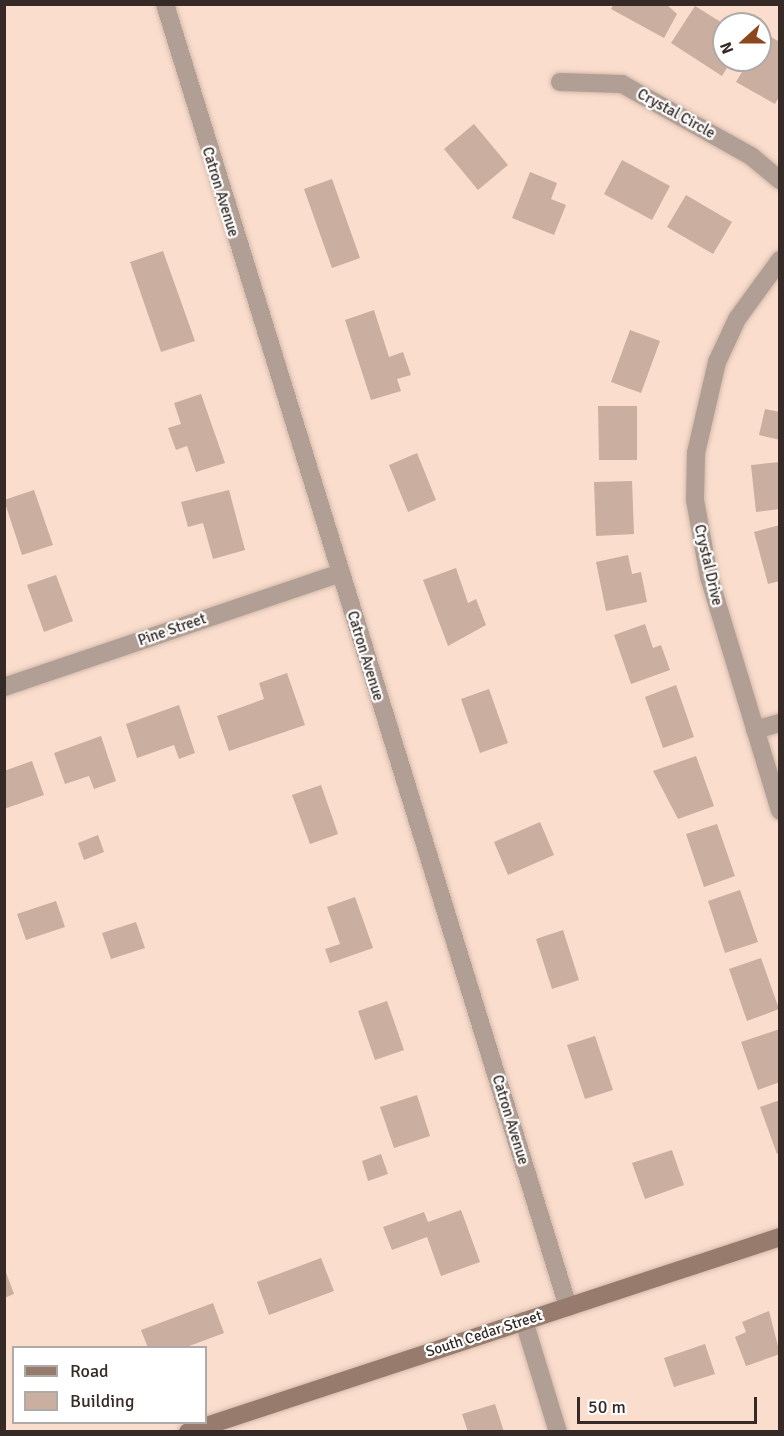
<!DOCTYPE html>
<html>
<head>
<meta charset="utf-8">
<style>
	body { margin:0 }
	#map { position:relative; width:784px; height:1436px; overflow:hidden; background:#faddcd; font-family:Signika,sans-serif }
	div>[style] { position:absolute }
	.building>* { inset:0; background:#caae9f }
	.roads { filter:drop-shadow(0 0 2px #d3b9ab) drop-shadow(0 0 2px #d3b9ab) }
	.street>* { height:18px; margin:-9px; padding:0 9px; transform-origin:9px; border-radius:9px; background:#b19e94 }
	.secondary>* { height:18px; margin:-9px; padding:0 9px; transform-origin:9px; border-radius:9px; background:#977c6d }
	span { translate:-50% -50%; white-space:nowrap; text-align:center; line-height:1.15; -webkit-text-stroke:4.5px #fff; paint-order:stroke }
	.street-label { font-size:15px; color:#352a25 }
	.frame { position:absolute; inset:0; border:6px solid #352a25; pointer-events:none }
	.legend { position:absolute; left:12px; top:1346px; width:195px; height:78px; box-sizing:border-box; background:#fff; border:2px solid #aeaaa8; margin:0; padding:8px 10px; list-style:none; font-size:18px; color:#352a25 }
	.legend li { display:flex; align-items:center; gap:12px; height:30px }
	.legend b { width:30px; border:2px solid #aeaaa8 }
	.north { position:absolute; left:712px; top:12px; width:60px; height:60px; box-sizing:border-box; background:#fff; border:2px solid #aeaaa8; border-radius:50%; rotate:249deg; font-size:16px; font-weight:700; line-height:24px; text-align:center; color:#352a25 }
	.north::after { content:''; display:block; margin:auto; width:21px; height:27px; background:#8c481c; clip-path:polygon(50% 0,100% 100%,50% 72%,0 100%) }
	.scale { position:absolute; left:577px; top:1397px; width:180px; height:27px; box-sizing:border-box; border:3px solid #352a25; border-top:0; padding-left:8px; font-size:18px; line-height:21px; white-space:nowrap; color:#352a25; -webkit-text-stroke:4px #fff; paint-order:stroke }
</style>
</head>
<body>
<div id="map">
	<div class="building">
		<i style="clip-path:polygon(614px 4px,666px 4px,677px 14px,664px 38px,611px 9px)"></i>
		<i style="clip-path:polygon(695px 6px,724px 24px,724px 60px,732px 60px,722px 76px,671px 43px)"></i>
		<i style="clip-path:polygon(764px 33px,780px 42px,780px 95px,775px 104px,736px 82px,749px 60px,760px 60px)"></i>
		<i style="clip-path:polygon(474px 124px,508px 165px,478px 190px,444px 149px)"></i>
		<i style="clip-path:polygon(622px 160px,670px 186px,652px 220px,604px 194px)"></i>
		<i style="clip-path:polygon(530px 172px,557px 183px,551px 199px,566px 205px,554px 235px,512px 218px)"></i>
		<i style="clip-path:polygon(332px 179px,360px 258px,332px 268px,304px 189px)"></i>
		<i style="clip-path:polygon(686px 195px,732px 222px,713px 254px,667px 227px)"></i>
		<i style="clip-path:polygon(163px 251px,195px 341px,161px 352px,130px 262px)"></i>
		<i style="clip-path:polygon(374px 310px,389px 357px,403px 352px,411px 375px,397px 379px,401px 391px,371px 400px,345px 320px)"></i>
		<i style="clip-path:polygon(630px 330px,660px 341px,641px 393px,611px 382px)"></i>
		<i style="clip-path:polygon(201px 394px,225px 463px,196px 472px,187px 446px,176px 450px,168px 428px,181px 424px,174px 403px)"></i>
		<i style="clip-path:polygon(598px 406px,637px 406px,637px 460px,599px 460px)"></i>
		<i style="clip-path:polygon(765px 409px,780px 412px,780px 440px,759px 435px)"></i>
		<i style="clip-path:polygon(417px 453px,436px 500px,408px 512px,389px 465px)"></i>
		<i style="clip-path:polygon(780px 462px,780px 509px,756px 512px,751px 465px)"></i>
		<i style="clip-path:polygon(632px 481px,634px 534px,596px 536px,594px 482px)"></i>
		<i style="clip-path:polygon(34px 490px,53px 545px,22px 555px,4px 500px)"></i>
		<i style="clip-path:polygon(229px 490px,245px 550px,213px 559px,203px 523px,188px 527px,181px 502px)"></i>
		<i style="clip-path:polygon(780px 525px,780px 581px,768px 584px,754px 532px)"></i>
		<i style="clip-path:polygon(628px 555px,632px 574px,641px 572px,647px 602px,606px 611px,596px 562px)"></i>
		<i style="clip-path:polygon(456px 568px,468px 603px,476px 599px,486px 625px,448px 646px,423px 580px)"></i>
		<i style="clip-path:polygon(56px 575px,73px 621px,44px 632px,27px 585px)"></i>
		<i style="clip-path:polygon(645px 624px,653px 648px,661px 645px,670px 670px,631px 684px,614px 635px)"></i>
		<i style="clip-path:polygon(287px 673px,305px 725px,229px 751px,217px 716px,264px 699px,259px 683px)"></i>
		<i style="clip-path:polygon(676px 685px,694px 737px,663px 748px,645px 697px)"></i>
		<i style="clip-path:polygon(489px 689px,508px 743px,480px 753px,461px 699px)"></i>
		<i style="clip-path:polygon(179px 705px,195px 753px,179px 759px,174px 745px,137px 758px,126px 724px)"></i>
		<i style="clip-path:polygon(101px 736px,116px 781px,94px 789px,89px 776px,65px 784px,54px 753px)"></i>
		<i style="clip-path:polygon(696px 756px,714px 806px,678px 819px,653px 771px)"></i>
		<i style="clip-path:polygon(32px 761px,44px 795px,4px 809px,4px 771px)"></i>
		<i style="clip-path:polygon(321px 785px,338px 834px,310px 844px,292px 795px)"></i>
		<i style="clip-path:polygon(540px 822px,554px 855px,508px 875px,494px 842px)"></i>
		<i style="clip-path:polygon(717px 824px,735px 876px,704px 887px,686px 834px)"></i>
		<i style="clip-path:polygon(98px 835px,104px 852px,84px 860px,78px 843px)"></i>
		<i style="clip-path:polygon(740px 890px,758px 942px,725px 953px,708px 901px)"></i>
		<i style="clip-path:polygon(355px 897px,373px 948px,330px 963px,325px 949px,340px 944px,327px 907px)"></i>
		<i style="clip-path:polygon(56px 901px,65px 927px,26px 940px,17px 914px)"></i>
		<i style="clip-path:polygon(136px 922px,145px 948px,111px 959px,102px 933px)"></i>
		<i style="clip-path:polygon(563px 930px,579px 980px,552px 989px,536px 939px)"></i>
		<i style="clip-path:polygon(761px 958px,779px 1009px,747px 1021px,729px 969px)"></i>
		<i style="clip-path:polygon(387px 1001px,404px 1050px,375px 1060px,358px 1011px)"></i>
		<i style="clip-path:polygon(780px 1029px,780px 1082px,758px 1090px,741px 1042px)"></i>
		<i style="clip-path:polygon(595px 1036px,613px 1090px,585px 1099px,567px 1045px)"></i>
		<i style="clip-path:polygon(417px 1095px,430px 1136px,394px 1148px,380px 1107px)"></i>
		<i style="clip-path:polygon(780px 1100px,780px 1153px,777px 1154px,760px 1107px)"></i>
		<i style="clip-path:polygon(672px 1150px,684px 1185px,645px 1199px,632px 1163px)"></i>
		<i style="clip-path:polygon(381px 1154px,388px 1174px,368px 1181px,362px 1161px)"></i>
		<i style="clip-path:polygon(461px 1210px,480px 1262px,441px 1276px,427px 1237px,392px 1250px,383px 1227px,424px 1212px,428px 1222px)"></i>
		<i style="clip-path:polygon(321px 1258px,334px 1291px,269px 1315px,257px 1282px)"></i>
		<i style="clip-path:polygon(4px 1267px,14px 1294px,4px 1298px)"></i>
		<i style="clip-path:polygon(213px 1303px,224px 1333px,184px 1348px,148px 1348px,141px 1330px)"></i>
		<i style="clip-path:polygon(769px 1311px,780px 1354px,746px 1366px,735px 1337px,746px 1332px,742px 1322px)"></i>
		<i style="clip-path:polygon(705px 1344px,715px 1374px,674px 1387px,664px 1358px)"></i>
		<i style="clip-path:polygon(495px 1404px,504px 1432px,468px 1432px,462px 1414px)"></i>
	</div>
	<div class="roads">
		<div class="street">
			<i style="left:165px;top:4px;width:1364px;rotate:72.81deg"></i>
			<i style="left:560px;top:82px;width:62px;rotate:1.8deg"></i>
			<i style="left:622px;top:84px;width:148px;rotate:29.2deg"></i>
			<i style="left:751px;top:156px;width:38px;rotate:40deg"></i>
			<i style="left:780px;top:260px;width:73px;rotate:126.1deg"></i>
			<i style="left:737px;top:319px;width:47px;rotate:114.9deg"></i>
			<i style="left:717px;top:362px;width:93px;rotate:103deg"></i>
			<i style="left:696px;top:453px;width:47px;rotate:91.2deg"></i>
			<i style="left:695px;top:500px;width:78px;rotate:79.7deg"></i>
			<i style="left:709px;top:577px;width:244px;rotate:73.1deg"></i>
			<i style="left:4px;top:687px;width:355px;rotate:-18.7deg"></i>
			<i style="left:755px;top:730px;width:26px;rotate:-16deg"></i>
			<i style="left:524px;top:1321px;width:116px;rotate:73deg"></i>
		</div>
		<div class="secondary">
			<i style="left:188px;top:1432px;width:623px;rotate:-18.23deg"></i>
		</div>
	</div>
	<div class="street-label">
		<span style="left:676px;top:114px;rotate:29deg">Crystal Circle</span>
		<span style="left:220px;top:192px;rotate:73deg">Catron Avenue</span>
		<span style="left:708px;top:565px;rotate:77deg">Crystal Drive</span>
		<span style="left:172px;top:630px;rotate:-19deg">Pine Street</span>
		<span style="left:365px;top:656px;rotate:73deg">Catron Avenue</span>
		<span style="left:510px;top:1120px;rotate:73deg">Catron Avenue</span>
		<span style="left:484px;top:1334px;rotate:-18deg">South Cedar Street</span>
	</div>
	<div class="frame"></div>
	<ul class="legend">
	<li><b style="height:8px;background:#977c6d"></b>Road</li>
	<li><b style="height:16px;background:#caae9f"></b>Building</li>
	</ul>
	<div class="north">N</div>
	<div class="scale">50 m</div>
</div>
</body>
</html>
